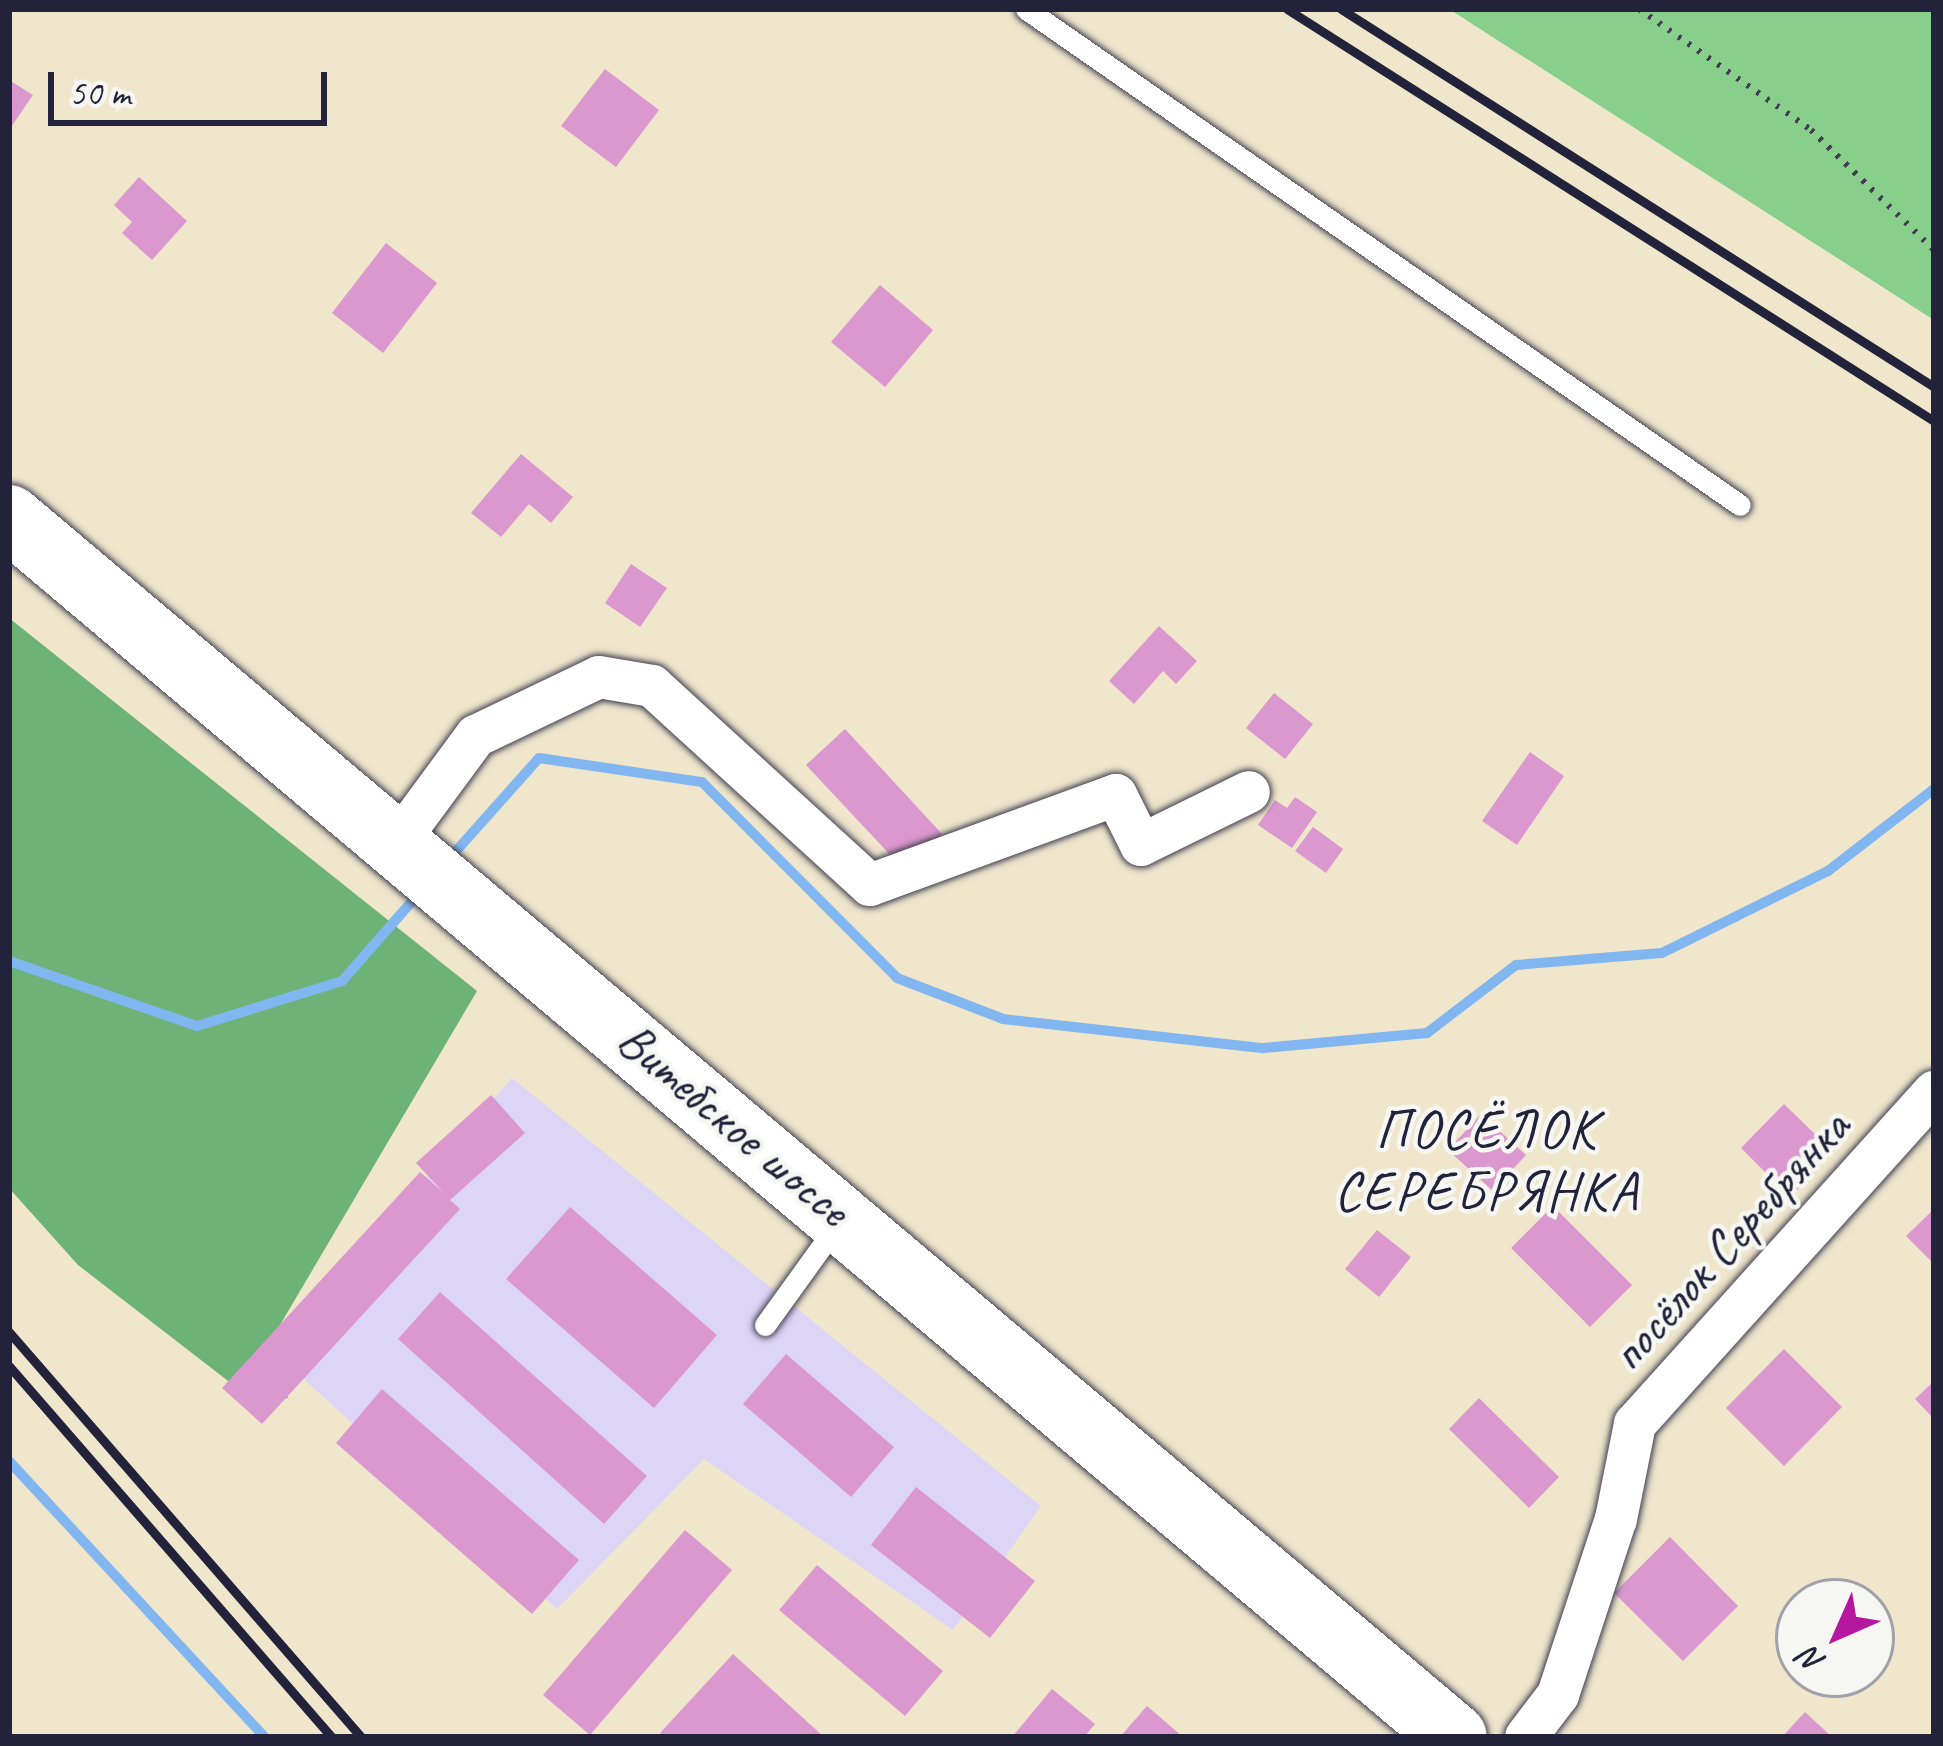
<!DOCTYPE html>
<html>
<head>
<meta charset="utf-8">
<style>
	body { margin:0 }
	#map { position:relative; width:1943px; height:1746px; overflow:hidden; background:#efe6cc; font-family:Caveat,sans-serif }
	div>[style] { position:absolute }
	.built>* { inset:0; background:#ddd5f6 }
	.green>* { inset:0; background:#87cf8a }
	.forest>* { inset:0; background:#6db276 }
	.stream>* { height:10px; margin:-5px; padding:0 5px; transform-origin:5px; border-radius:5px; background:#82b6f0 }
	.building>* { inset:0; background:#db98cf }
	.path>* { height:6px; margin-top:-3px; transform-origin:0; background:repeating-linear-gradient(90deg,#413f51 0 3px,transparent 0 12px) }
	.roads { filter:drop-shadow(0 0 3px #413f51) drop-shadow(0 0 3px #413f51) }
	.service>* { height:21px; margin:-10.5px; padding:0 10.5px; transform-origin:10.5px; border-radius:10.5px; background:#fff }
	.minor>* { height:42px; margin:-21px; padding:0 21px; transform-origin:21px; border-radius:21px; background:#fff }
	.primary>* { height:66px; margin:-33px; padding:0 33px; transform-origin:33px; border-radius:33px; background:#fff }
	.rail>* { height:9px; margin:-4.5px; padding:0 4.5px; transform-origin:4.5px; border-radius:4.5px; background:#22223b }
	span { translate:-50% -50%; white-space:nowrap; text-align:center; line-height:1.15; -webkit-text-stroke:9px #f6f6f2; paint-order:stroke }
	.street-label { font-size:51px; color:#22223b }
	.neighbourhood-label { font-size:54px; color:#22223b; letter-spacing:3px }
	.frame { position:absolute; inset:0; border:12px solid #22223b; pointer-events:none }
	.north { position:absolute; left:1775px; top:1578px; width:120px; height:120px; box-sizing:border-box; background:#f6f6f2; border:3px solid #a1a1a9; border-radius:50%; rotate:225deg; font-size:33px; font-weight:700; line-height:48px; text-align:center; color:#22223b }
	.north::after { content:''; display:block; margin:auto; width:42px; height:54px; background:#b5179e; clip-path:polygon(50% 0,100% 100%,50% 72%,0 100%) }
	.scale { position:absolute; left:48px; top:72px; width:279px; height:54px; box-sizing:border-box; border:6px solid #22223b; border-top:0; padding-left:15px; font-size:36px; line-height:42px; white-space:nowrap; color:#22223b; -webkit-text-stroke:9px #f6f6f2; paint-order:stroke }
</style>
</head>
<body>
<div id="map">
	<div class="built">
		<i style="clip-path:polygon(512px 1078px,1041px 1506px,953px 1630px,704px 1459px,557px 1609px,275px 1353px)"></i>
	</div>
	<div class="green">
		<i style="clip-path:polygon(1449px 9px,1934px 9px,1934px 320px)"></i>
	</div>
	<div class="forest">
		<i style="clip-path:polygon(9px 618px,477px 991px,267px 1347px,288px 1398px,258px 1404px,78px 1265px,9px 1188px)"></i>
	</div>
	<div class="stream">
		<i style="left:449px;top:859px;width:135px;rotate:-48.3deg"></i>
		<i style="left:539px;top:758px;width:165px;rotate:8.4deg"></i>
		<i style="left:702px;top:782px;width:276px;rotate:45.1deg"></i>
		<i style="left:897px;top:978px;width:114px;rotate:21.1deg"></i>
		<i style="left:1003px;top:1019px;width:262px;rotate:6.4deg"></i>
		<i style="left:1263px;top:1048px;width:165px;rotate:-5.2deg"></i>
		<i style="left:1427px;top:1033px;width:112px;rotate:-37.4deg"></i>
		<i style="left:1516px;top:965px;width:146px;rotate:-4.7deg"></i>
		<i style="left:1662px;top:953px;width:185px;rotate:-26.3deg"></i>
		<i style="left:1828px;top:871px;width:134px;rotate:-37.7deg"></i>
		<i style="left:9px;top:961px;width:199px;rotate:19.1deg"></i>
		<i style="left:197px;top:1026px;width:152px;rotate:-17.2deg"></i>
		<i style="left:342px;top:981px;width:120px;rotate:-48.7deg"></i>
		<i style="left:9px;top:1461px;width:376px;rotate:47.2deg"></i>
	</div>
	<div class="building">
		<i style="clip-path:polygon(605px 69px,659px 110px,616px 167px,561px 126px)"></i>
		<i style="clip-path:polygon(9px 80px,33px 95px,9px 130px)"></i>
		<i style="clip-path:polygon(139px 177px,187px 221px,152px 260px,122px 233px,132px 222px,114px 205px)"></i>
		<i style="clip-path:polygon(386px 243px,437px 283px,383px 353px,332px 313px)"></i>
		<i style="clip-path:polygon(880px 285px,933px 330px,885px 387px,831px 342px)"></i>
		<i style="clip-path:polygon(521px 454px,573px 497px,551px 523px,529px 504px,501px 537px,471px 513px)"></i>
		<i style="clip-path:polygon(631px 564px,667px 588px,640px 627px,605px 603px)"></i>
		<i style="clip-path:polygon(1159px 626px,1197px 661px,1176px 684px,1163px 671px,1134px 704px,1109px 681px)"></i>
		<i style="clip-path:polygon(1274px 693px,1313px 724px,1285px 759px,1246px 728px)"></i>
		<i style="clip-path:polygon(845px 729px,942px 834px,916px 857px,907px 847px,894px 859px,806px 765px)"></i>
		<i style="clip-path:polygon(1530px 752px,1564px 776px,1517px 845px,1482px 821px)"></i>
		<i style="clip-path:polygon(1295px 797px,1317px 812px,1292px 848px,1258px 825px,1275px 800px,1287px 808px)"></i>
		<i style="clip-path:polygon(1313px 827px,1343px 849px,1326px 873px,1295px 851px)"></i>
		<i style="clip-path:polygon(491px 1095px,525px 1133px,450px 1200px,460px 1209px,262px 1424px,222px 1388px,420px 1172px,444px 1193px,416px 1163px)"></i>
		<i style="clip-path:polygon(1784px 1104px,1821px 1140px,1804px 1158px,1816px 1171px,1790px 1197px,1741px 1148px)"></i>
		<i style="clip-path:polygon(1481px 1114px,1526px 1155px,1493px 1191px,1448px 1150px)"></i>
		<i style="clip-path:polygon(1553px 1206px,1632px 1285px,1590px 1327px,1511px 1248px)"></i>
		<i style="clip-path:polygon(570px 1207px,717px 1335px,654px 1408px,506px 1279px)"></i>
		<i style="clip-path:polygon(1934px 1209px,1934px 1264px,1906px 1236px)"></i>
		<i style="clip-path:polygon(1377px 1230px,1411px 1257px,1379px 1297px,1345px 1269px)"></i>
		<i style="clip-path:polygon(440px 1292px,647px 1476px,604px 1524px,398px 1339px)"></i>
		<i style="clip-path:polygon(1784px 1349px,1842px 1407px,1784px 1466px,1726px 1408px)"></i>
		<i style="clip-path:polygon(786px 1354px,894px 1447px,851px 1497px,743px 1404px)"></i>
		<i style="clip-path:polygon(1934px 1381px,1934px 1419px,1915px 1399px)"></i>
		<i style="clip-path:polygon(382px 1389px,579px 1560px,532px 1614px,336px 1443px)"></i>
		<i style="clip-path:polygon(1479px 1398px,1559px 1477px,1529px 1508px,1449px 1429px)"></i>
		<i style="clip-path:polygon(916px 1487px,1035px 1581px,990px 1638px,871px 1545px)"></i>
		<i style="clip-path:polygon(685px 1530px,732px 1570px,590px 1735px,543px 1695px)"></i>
		<i style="clip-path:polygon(1670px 1537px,1738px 1606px,1683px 1661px,1614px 1593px)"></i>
		<i style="clip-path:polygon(817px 1565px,943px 1671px,905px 1716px,779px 1610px)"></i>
		<i style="clip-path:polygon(733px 1654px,824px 1737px,665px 1737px,660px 1733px)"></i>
		<i style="clip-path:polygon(1052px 1689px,1095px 1724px,1084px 1737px,1012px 1737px)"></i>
		<i style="clip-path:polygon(1147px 1706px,1183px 1737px,1120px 1737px)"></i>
		<i style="clip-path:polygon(1805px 1712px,1832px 1737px,1782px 1737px)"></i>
	</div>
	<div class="path">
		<i style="left:1639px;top:9px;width:210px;rotate:35.1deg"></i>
		<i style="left:1811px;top:130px;width:172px;rotate:44.3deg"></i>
	</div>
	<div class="roads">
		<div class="service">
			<i style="left:1026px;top:9px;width:869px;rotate:34.79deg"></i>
			<i style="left:765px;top:1325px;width:123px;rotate:-54.2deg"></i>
		</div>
		<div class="minor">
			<i style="left:397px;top:843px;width:133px;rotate:-53.6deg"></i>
			<i style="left:476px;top:736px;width:136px;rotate:-25.6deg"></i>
			<i style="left:599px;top:677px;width:54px;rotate:9.6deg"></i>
			<i style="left:652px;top:686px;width:295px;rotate:42.4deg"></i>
			<i style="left:870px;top:885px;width:262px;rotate:-20.1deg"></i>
			<i style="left:1116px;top:795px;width:56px;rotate:63.4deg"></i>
			<i style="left:1141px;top:845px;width:120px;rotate:-26.1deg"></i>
			<i style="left:1526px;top:1737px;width:53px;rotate:-52.7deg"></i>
			<i style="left:1558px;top:1695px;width:185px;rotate:-71.8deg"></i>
			<i style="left:1616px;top:1519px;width:97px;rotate:-78.7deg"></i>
			<i style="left:1635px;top:1424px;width:447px;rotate:-48deg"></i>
		</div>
		<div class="primary">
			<i style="left:9px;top:518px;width:1890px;rotate:40.15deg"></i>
		</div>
	</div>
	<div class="rail">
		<i style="left:1287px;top:9px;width:767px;rotate:32.49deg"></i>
		<i style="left:1341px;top:9px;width:703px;rotate:32.51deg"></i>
		<i style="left:9px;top:1332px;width:537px;rotate:49deg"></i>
		<i style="left:9px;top:1366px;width:492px;rotate:49deg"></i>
	</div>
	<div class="street-label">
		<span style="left:734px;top:1124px;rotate:40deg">Витебское шоссе</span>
		<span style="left:1729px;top:1240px;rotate:-48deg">посёлок Серебрянка</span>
	</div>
	<div class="neighbourhood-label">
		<span style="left:1487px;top:1160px">ПОСЁЛОК<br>СЕРЕБРЯНКА</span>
	</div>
	<div class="frame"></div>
	<div class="north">N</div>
	<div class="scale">50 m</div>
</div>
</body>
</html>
